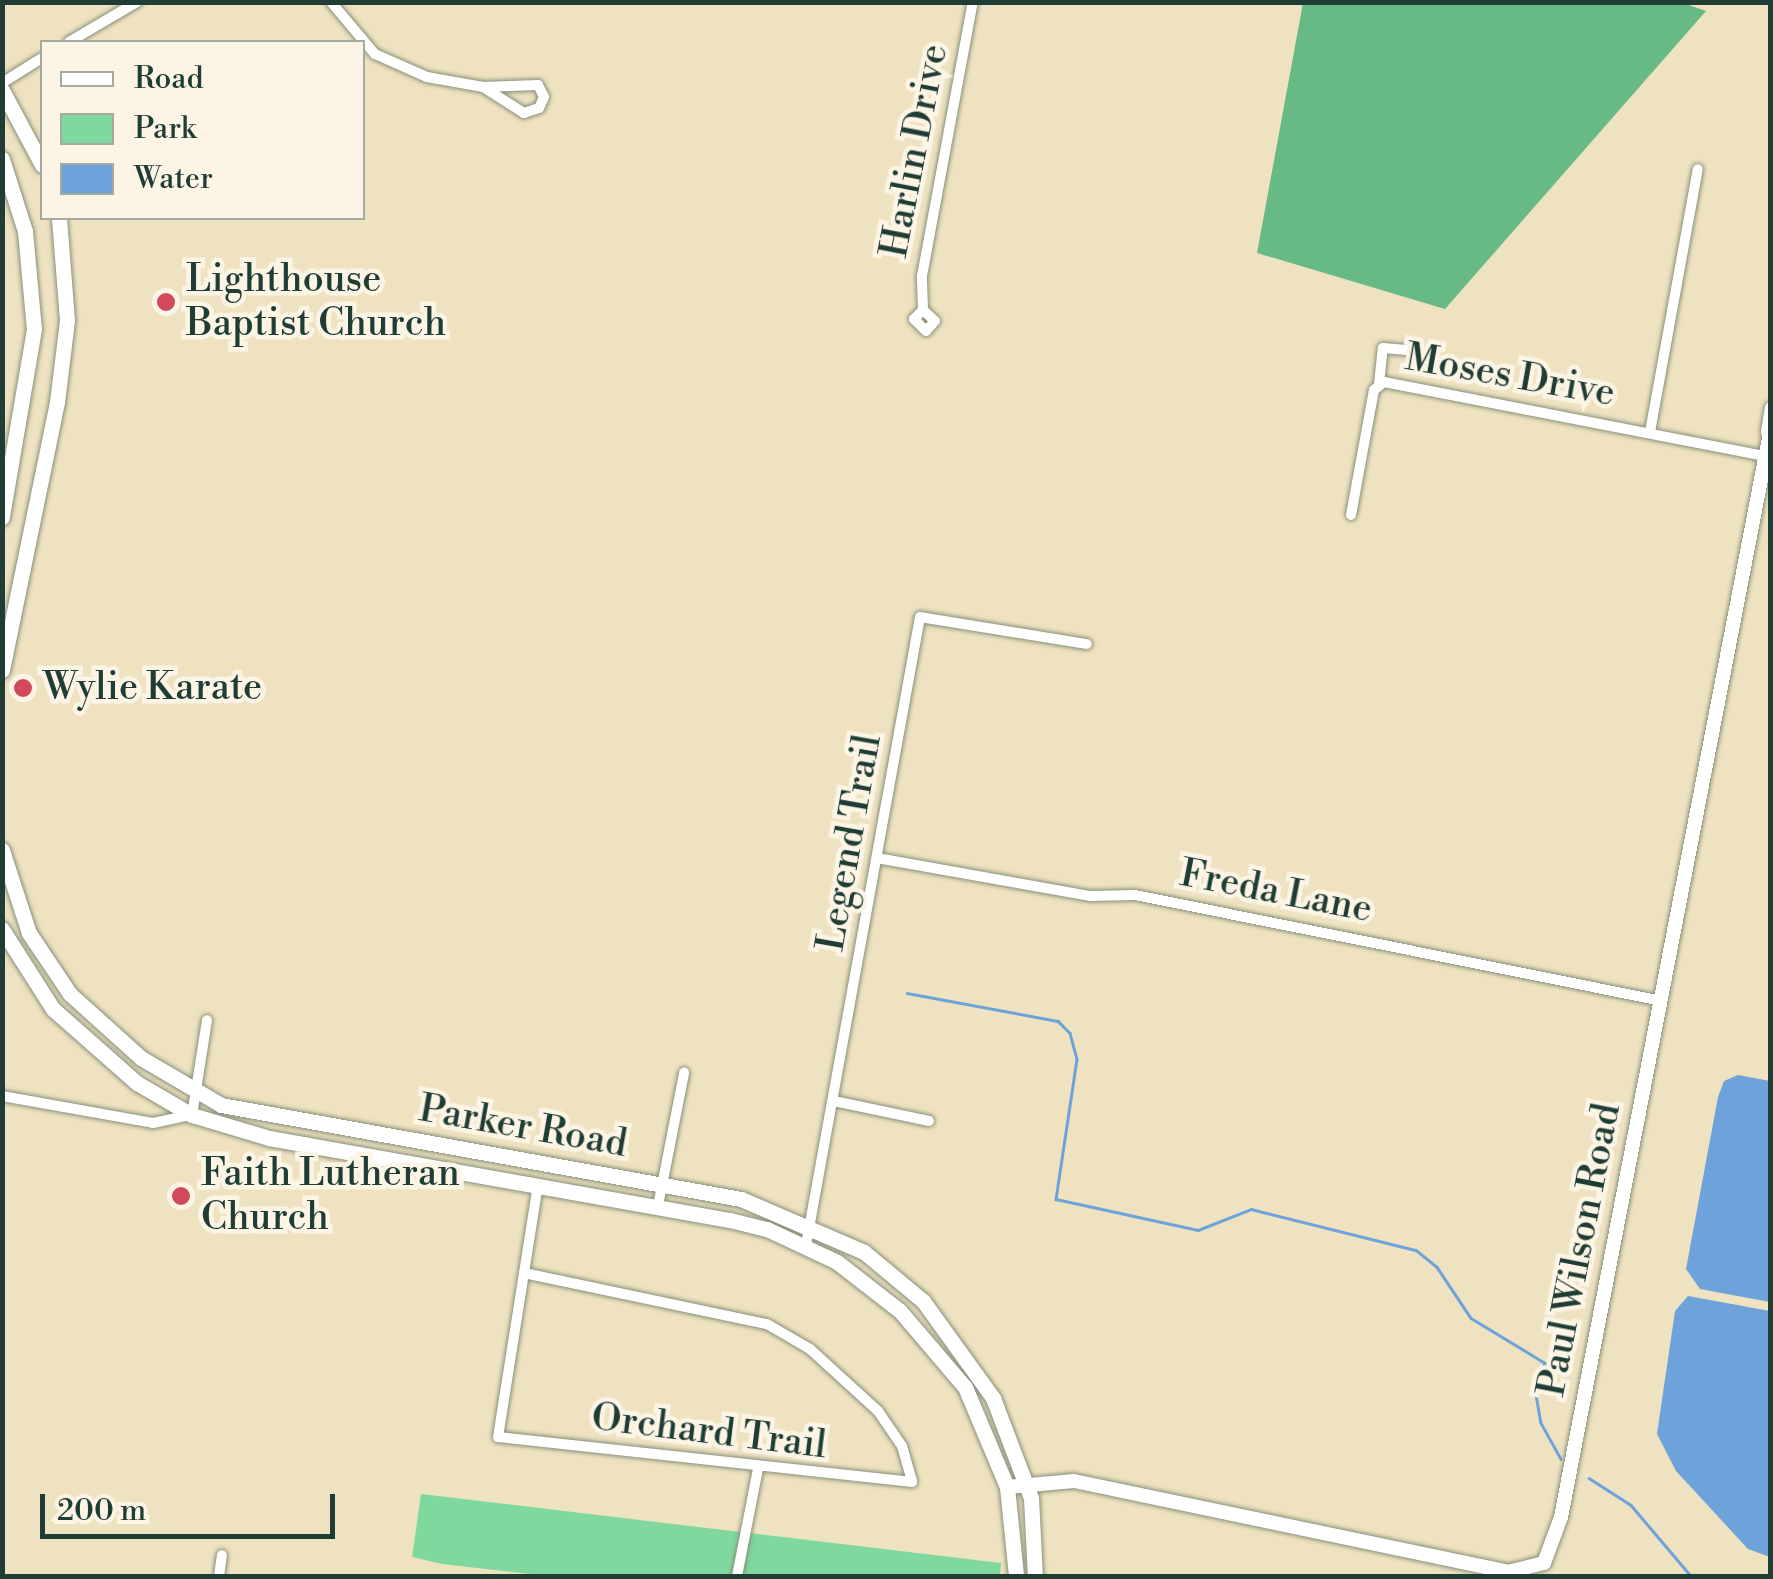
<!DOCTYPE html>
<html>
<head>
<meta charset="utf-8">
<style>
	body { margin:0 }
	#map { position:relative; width:1773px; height:1579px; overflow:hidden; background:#efe2c1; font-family:"Libre Bodoni",serif }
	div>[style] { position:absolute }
	.green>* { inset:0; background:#7fd99f }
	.forest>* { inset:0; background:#67b986 }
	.water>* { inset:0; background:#6da3da }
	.stream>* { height:2.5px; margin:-1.25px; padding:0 1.25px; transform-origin:1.25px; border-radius:1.25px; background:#6da3da }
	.roads { filter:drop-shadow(0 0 2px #87907a) drop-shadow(0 0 2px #87907a) }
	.minor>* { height:10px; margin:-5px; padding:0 5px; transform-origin:5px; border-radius:5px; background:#fff }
	.tertiary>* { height:14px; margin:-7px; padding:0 7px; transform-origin:7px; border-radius:7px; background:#fff }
	.secondary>* { height:15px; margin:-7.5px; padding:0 7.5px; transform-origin:7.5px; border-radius:7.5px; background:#fff }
	.dots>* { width:28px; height:28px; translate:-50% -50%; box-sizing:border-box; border:5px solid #fcf5e5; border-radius:50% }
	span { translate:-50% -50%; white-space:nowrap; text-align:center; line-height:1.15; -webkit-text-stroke:9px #fcf5e5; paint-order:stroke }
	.street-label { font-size:38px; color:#1f3d34 }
	.poi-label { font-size:38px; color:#1f3d34 }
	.left { translate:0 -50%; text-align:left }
	.frame { position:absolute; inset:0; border:5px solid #1f3d34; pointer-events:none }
	.legend { position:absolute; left:40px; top:40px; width:325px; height:180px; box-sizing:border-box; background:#fcf5e5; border:2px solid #a4ab9e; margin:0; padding:12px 18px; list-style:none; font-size:30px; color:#1f3d34 }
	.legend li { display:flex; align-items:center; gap:20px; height:50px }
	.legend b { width:50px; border:2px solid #a4ab9e }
	.scale { position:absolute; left:40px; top:1494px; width:295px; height:45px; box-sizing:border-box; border:5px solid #1f3d34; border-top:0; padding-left:12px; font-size:30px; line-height:35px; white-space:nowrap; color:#1f3d34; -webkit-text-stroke:8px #fcf5e5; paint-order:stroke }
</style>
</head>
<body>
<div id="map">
	<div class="green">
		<i style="clip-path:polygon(421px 1494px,1001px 1563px,1000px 1576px,548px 1576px,442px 1564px,412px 1557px)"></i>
	</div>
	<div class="forest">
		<i style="clip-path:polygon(1680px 2px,1706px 11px,1445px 309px,1257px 253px,1303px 3px)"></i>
	</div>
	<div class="water">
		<i style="clip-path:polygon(1738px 1075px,1770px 1081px,1770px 1302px,1700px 1289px,1686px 1269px,1718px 1097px,1724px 1081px)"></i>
		<i style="clip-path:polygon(1688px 1296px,1770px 1311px,1770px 1557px,1748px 1549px,1676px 1471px,1657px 1434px,1675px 1311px)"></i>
	</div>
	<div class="stream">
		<i style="left:907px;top:993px;width:154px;rotate:10.5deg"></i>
		<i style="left:1058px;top:1021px;width:17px;rotate:45deg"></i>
		<i style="left:1070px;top:1033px;width:27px;rotate:75deg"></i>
		<i style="left:1077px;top:1059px;width:142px;rotate:98.5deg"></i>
		<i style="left:1056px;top:1199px;width:145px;rotate:12.3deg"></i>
		<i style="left:1198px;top:1230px;width:57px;rotate:-21.6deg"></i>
		<i style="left:1251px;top:1209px;width:170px;rotate:14deg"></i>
		<i style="left:1416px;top:1250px;width:27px;rotate:39deg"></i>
		<i style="left:1437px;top:1267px;width:61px;rotate:56.3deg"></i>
		<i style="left:1471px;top:1318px;width:87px;rotate:31.3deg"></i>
		<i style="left:1545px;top:1363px;width:33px;rotate:106deg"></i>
		<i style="left:1536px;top:1395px;width:28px;rotate:80deg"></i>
		<i style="left:1541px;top:1423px;width:41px;rotate:60.9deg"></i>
		<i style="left:1589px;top:1478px;width:50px;rotate:32.7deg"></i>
		<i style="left:1631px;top:1505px;width:93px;rotate:49.8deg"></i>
	</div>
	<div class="roads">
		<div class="minor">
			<i style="left:331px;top:2px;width:68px;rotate:49.8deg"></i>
			<i style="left:375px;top:54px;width:57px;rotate:23.9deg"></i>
			<i style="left:427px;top:77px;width:57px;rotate:10.1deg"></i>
			<i style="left:483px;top:87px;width:55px;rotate:-2.1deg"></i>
			<i style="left:538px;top:85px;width:13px;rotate:63deg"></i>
			<i style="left:544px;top:97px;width:12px;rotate:114deg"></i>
			<i style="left:539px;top:108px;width:16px;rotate:162deg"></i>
			<i style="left:524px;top:113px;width:49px;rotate:-147.6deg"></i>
			<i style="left:69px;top:42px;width:79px;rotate:-30.5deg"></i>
			<i style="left:2px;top:83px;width:47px;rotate:-32deg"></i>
			<i style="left:923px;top:310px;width:16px;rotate:43deg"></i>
			<i style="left:935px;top:321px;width:13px;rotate:132deg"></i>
			<i style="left:926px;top:331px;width:17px;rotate:-135deg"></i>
			<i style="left:914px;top:319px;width:13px;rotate:-45deg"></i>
			<i style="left:923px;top:310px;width:34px;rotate:-92deg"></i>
			<i style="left:922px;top:276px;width:279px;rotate:-79.5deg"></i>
			<i style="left:1379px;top:384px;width:36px;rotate:-84deg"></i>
			<i style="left:1383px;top:348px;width:32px;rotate:5deg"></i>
			<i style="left:1650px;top:432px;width:267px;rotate:-79.7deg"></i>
			<i style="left:1766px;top:432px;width:25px;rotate:-81deg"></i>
			<i style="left:1351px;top:515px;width:127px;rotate:-79.6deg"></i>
			<i style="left:1374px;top:390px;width:13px;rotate:-39deg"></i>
			<i style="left:1384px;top:382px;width:387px;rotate:11deg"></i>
			<i style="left:877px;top:858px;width:217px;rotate:10.1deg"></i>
			<i style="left:1091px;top:896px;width:44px;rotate:-1.3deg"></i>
			<i style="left:1135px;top:895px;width:538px;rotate:11.37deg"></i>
			<i style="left:2px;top:1096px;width:153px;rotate:10.1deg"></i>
			<i style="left:153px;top:1123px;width:40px;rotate:-12deg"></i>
			<i style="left:192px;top:1115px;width:96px;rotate:-81deg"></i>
			<i style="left:834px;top:1101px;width:97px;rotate:11.9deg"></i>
			<i style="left:658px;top:1206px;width:136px;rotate:-78.9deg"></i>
			<i style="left:806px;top:1245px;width:638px;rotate:-79.71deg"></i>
			<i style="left:920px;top:617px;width:169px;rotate:9.2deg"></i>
			<i style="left:524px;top:1273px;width:248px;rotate:11.9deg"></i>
			<i style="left:767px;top:1324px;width:50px;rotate:30.2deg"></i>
			<i style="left:810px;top:1349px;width:92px;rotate:42.4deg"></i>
			<i style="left:878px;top:1411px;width:42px;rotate:55.6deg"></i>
			<i style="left:902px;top:1446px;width:37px;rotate:74deg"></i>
			<i style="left:912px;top:1482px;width:416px;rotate:-173.8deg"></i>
			<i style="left:498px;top:1437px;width:256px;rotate:-81deg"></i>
			<i style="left:219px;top:1576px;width:21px;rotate:-82deg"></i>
			<i style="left:737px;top:1576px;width:109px;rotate:-78.9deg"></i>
		</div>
		<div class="tertiary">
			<i style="left:1007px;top:1487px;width:67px;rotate:-5.1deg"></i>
			<i style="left:1074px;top:1481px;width:443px;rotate:11.8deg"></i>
			<i style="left:1508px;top:1572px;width:37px;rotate:-14deg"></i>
			<i style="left:1544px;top:1563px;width:49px;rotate:-69.7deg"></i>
			<i style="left:1561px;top:1517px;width:1104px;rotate:-79.09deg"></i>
		</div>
		<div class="secondary">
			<i style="left:2px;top:90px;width:85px;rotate:61.9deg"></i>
			<i style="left:2px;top:159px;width:76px;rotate:72.3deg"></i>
			<i style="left:25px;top:231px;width:98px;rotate:84.8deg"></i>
			<i style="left:34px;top:329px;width:191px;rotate:99.7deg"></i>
			<i style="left:2px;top:670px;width:274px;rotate:-78.4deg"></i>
			<i style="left:57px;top:402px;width:83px;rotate:-83deg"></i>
			<i style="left:67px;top:320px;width:102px;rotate:-94.5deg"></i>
			<i style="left:2px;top:850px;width:87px;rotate:72deg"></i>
			<i style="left:29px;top:933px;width:73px;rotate:56.1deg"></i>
			<i style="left:70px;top:994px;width:96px;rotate:42deg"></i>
			<i style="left:141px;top:1058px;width:93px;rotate:30.4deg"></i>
			<i style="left:221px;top:1105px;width:528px;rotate:10.25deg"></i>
			<i style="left:741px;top:1199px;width:134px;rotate:23.3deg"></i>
			<i style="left:864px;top:1252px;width:77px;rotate:39.7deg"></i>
			<i style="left:923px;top:1301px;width:120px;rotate:54.2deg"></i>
			<i style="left:993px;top:1398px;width:107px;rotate:69.2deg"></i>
			<i style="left:1031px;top:1498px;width:78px;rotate:87.1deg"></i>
			<i style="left:2px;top:929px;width:95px;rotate:57.5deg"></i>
			<i style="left:53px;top:1009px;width:112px;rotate:41.4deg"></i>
			<i style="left:137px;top:1083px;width:64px;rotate:30.2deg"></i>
			<i style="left:192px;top:1115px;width:80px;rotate:16.6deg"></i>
			<i style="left:269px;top:1138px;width:468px;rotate:10.1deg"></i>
			<i style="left:730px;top:1220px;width:38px;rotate:14deg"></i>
			<i style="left:767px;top:1229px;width:77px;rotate:25.2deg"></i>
			<i style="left:837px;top:1262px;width:80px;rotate:37.9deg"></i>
			<i style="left:900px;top:1311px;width:100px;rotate:49.5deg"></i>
			<i style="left:965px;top:1387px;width:108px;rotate:67.2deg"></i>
			<i style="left:1007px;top:1487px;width:89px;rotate:84.2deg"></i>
		</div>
	</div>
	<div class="dots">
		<i style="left:166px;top:302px;background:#d1495b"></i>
		<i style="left:23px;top:688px;background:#d1495b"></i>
		<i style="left:181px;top:1196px;background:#d1495b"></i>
	</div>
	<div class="street-label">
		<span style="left:915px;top:151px;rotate:-79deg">Harlin Drive</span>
		<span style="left:1510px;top:376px;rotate:10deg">Moses Drive</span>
		<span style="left:850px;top:843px;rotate:-80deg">Legend Trail</span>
		<span style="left:1276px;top:892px;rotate:11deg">Freda Lane</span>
		<span style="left:523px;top:1127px;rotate:10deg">Parker Road</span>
		<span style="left:1580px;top:1250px;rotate:-79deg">Paul Wilson Road</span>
		<span style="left:709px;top:1432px;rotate:7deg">Orchard Trail</span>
	</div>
	<div class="poi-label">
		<span class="left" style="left:186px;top:302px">Lighthouse<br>Baptist Church</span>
		<span class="left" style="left:43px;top:688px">Wylie Karate</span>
		<span class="left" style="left:201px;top:1196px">Faith Lutheran<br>Church</span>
	</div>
	<div class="frame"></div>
	<ul class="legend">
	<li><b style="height:12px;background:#fff"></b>Road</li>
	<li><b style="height:28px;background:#7fd99f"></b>Park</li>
	<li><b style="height:28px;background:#6da3da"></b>Water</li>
	</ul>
	<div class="scale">200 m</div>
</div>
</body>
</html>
